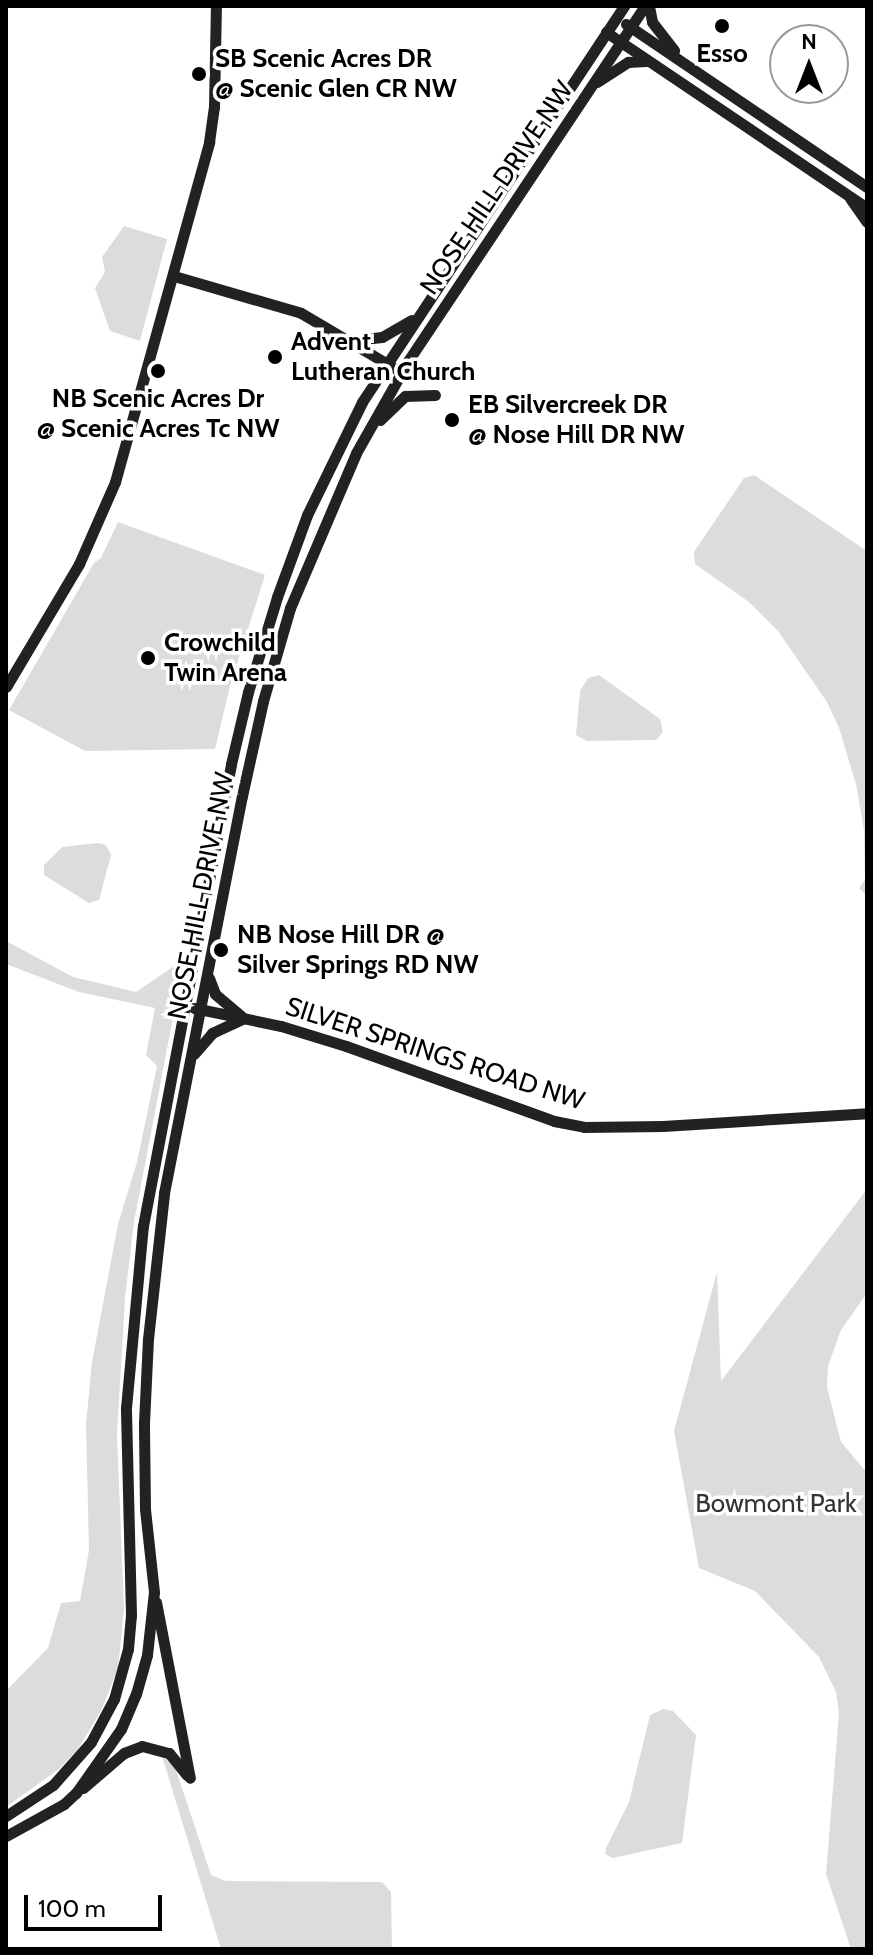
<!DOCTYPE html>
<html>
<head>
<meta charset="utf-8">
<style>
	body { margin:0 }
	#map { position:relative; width:873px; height:1955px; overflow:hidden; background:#fff; font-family:Cabin,sans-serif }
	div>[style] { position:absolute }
	.green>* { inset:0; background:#dcdcdc }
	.secondary>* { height:11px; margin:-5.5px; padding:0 5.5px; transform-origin:5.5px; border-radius:5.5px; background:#222 }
	.dots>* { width:22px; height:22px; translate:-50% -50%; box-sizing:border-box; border:4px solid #fff; border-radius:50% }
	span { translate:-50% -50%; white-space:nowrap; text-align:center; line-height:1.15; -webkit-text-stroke:7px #fff; paint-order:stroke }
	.poi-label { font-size:26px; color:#000; font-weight:700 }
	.left { translate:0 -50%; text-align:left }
	.street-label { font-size:26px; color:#000 }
	.park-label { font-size:26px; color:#333 }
	.frame { position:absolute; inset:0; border:8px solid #000; pointer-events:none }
	.north { position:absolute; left:769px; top:24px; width:80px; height:80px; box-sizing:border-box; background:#fff; border:2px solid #999; border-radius:50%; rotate:0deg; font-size:22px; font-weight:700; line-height:32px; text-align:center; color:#000 }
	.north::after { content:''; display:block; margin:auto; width:28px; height:36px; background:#000; clip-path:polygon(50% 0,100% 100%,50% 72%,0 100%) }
	.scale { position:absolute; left:24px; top:1895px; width:138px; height:36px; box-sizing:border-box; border:4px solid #000; border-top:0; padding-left:10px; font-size:24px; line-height:28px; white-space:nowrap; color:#000; -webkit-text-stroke:6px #fff; paint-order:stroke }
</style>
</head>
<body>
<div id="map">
	<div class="green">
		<i style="clip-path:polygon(124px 226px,167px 239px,140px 341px,110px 331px,95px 288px,105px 272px,102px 257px)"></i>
		<i style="clip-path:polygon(754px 475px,867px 551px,867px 896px,859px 888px,865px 880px,864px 831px,856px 784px,839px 728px,827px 702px,778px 631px,749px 602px,695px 564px,694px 552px,744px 478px)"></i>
		<i style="clip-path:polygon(118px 522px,265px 575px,230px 686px,215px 749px,85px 751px,9px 710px,94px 563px,101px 558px)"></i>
		<i style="clip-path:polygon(599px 675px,660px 719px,663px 732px,656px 740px,587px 741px,576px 735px,580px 691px,588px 678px)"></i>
		<i style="clip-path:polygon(98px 843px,106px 845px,111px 855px,99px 900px,89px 903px,44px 875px,44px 865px,62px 847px)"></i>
		<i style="clip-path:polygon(6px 941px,73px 977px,136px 992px,177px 964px,183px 965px,134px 1222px,125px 1298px,117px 1435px,124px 1609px,118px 1668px,101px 1711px,78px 1749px,59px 1769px,6px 1807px,6px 1691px,48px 1648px,61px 1603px,80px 1601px,89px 1550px,86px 1424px,92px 1362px,118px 1224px,137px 1162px,157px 1066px,146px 1055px,155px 1008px,79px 992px,6px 964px)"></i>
		<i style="clip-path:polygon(867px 1189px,867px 1293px,841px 1330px,828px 1366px,827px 1387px,841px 1442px,867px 1473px,867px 1949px,851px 1949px,826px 1874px,839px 1713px,836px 1692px,819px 1657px,755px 1591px,699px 1568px,674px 1431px,717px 1272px,721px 1381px)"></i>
		<i style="clip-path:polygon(663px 1709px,673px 1711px,696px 1735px,682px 1843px,613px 1858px,605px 1854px,606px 1848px,629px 1802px,650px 1715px)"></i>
		<i style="clip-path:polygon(162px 1756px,175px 1767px,211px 1875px,226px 1881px,382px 1882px,391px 1892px,392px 1949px,221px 1949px)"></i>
	</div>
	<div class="secondary">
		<i style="left:649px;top:6px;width:16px;rotate:79deg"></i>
		<i style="left:652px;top:22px;width:36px;rotate:52deg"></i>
		<i style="left:626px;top:24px;width:291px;rotate:34.1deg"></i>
		<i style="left:606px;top:32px;width:315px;rotate:34deg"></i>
		<i style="left:597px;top:82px;width:37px;rotate:-33deg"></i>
		<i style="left:628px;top:62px;width:18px;rotate:-3deg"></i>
		<i style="left:850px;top:198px;width:29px;rotate:55deg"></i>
		<i style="left:174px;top:276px;width:132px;rotate:16.2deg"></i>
		<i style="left:301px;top:313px;width:116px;rotate:30.5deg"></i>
		<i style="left:354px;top:340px;width:28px;rotate:-6deg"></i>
		<i style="left:382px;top:337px;width:34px;rotate:-30deg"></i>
		<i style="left:380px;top:420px;width:35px;rotate:-44deg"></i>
		<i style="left:405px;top:396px;width:30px;rotate:-2deg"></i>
		<i style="left:6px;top:687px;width:143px;rotate:-59.3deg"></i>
		<i style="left:79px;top:564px;width:90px;rotate:-66.3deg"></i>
		<i style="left:115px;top:482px;width:353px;rotate:-74.5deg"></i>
		<i style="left:209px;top:142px;width:35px;rotate:-82deg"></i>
		<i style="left:214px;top:107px;width:101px;rotate:-88.9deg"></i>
		<i style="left:209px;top:978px;width:17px;rotate:69deg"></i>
		<i style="left:215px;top:994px;width:34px;rotate:40deg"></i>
		<i style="left:194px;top:1008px;width:89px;rotate:11.7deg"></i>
		<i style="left:281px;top:1026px;width:68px;rotate:17.1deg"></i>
		<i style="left:346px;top:1046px;width:221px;rotate:19.8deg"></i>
		<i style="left:554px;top:1121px;width:31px;rotate:11deg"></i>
		<i style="left:584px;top:1127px;width:79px;rotate:-0.7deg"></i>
		<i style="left:663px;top:1126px;width:204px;rotate:-3.6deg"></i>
		<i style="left:194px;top:1054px;width:28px;rotate:-49deg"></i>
		<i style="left:212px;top:1033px;width:35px;rotate:-25deg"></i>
		<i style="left:156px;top:1602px;width:179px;rotate:79.1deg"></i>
		<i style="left:83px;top:1788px;width:54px;rotate:-40.5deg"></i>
		<i style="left:124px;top:1753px;width:19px;rotate:-21deg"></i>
		<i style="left:142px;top:1746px;width:28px;rotate:15deg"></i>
		<i style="left:169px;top:1753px;width:28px;rotate:51deg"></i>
		<i style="left:6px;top:1816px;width:56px;rotate:-33.4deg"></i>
		<i style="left:53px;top:1785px;width:57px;rotate:-48.5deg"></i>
		<i style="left:91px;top:1742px;width:49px;rotate:-61.9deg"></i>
		<i style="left:114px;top:1699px;width:52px;rotate:-74.4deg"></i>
		<i style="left:128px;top:1649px;width:34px;rotate:-85deg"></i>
		<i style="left:131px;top:1615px;width:207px;rotate:-91.4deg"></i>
		<i style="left:126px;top:1408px;width:183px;rotate:-84.7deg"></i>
		<i style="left:143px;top:1226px;width:470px;rotate:-79.2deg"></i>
		<i style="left:231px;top:764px;width:74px;rotate:-76.7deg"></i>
		<i style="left:248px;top:692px;width:99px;rotate:-73deg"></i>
		<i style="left:277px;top:597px;width:87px;rotate:-69.9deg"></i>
		<i style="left:307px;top:515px;width:126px;rotate:-64deg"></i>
		<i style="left:362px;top:402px;width:475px;rotate:-56.5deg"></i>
		<i style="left:6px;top:1836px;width:66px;rotate:-28.9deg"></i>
		<i style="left:64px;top:1804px;width:16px;rotate:-43deg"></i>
		<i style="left:76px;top:1793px;width:78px;rotate:-54.9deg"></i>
		<i style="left:121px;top:1729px;width:38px;rotate:-67deg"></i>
		<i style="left:136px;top:1694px;width:41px;rotate:-74.2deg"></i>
		<i style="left:147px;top:1655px;width:63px;rotate:-83.7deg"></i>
		<i style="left:154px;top:1592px;width:83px;rotate:-96.2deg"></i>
		<i style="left:145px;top:1509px;width:86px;rotate:-90.7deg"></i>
		<i style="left:144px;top:1423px;width:84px;rotate:-87.3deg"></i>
		<i style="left:148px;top:1339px;width:147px;rotate:-83.7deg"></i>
		<i style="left:164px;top:1193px;width:405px;rotate:-78.9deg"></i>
		<i style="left:242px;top:796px;width:97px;rotate:-77.5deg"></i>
		<i style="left:263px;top:701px;width:97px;rotate:-73.8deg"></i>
		<i style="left:290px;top:608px;width:168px;rotate:-66.9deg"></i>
		<i style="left:356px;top:453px;width:106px;rotate:-60.5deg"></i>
		<i style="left:408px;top:361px;width:427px;rotate:-56.3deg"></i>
	</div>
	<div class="dots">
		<i style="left:722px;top:26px;background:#000"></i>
		<i style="left:199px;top:74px;background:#000"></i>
		<i style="left:275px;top:357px;background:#000"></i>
		<i style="left:158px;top:371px;background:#000"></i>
		<i style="left:452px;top:420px;background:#000"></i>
		<i style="left:148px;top:658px;background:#000"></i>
		<i style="left:221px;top:950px;background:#000"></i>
	</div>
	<div class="poi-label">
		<span style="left:722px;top:54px">Esso</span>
		<span class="left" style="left:215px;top:74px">SB Scenic Acres DR<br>@ Scenic Glen CR NW</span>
		<span class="left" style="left:291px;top:357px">Advent<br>Lutheran Church</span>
		<span style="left:158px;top:414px">NB Scenic Acres Dr<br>@ Scenic Acres Tc NW</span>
		<span class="left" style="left:468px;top:420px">EB Silvercreek DR<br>@ Nose Hill DR NW</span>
		<span class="left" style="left:164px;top:658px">Crowchild<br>Twin Arena</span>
		<span class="left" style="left:237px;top:950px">NB Nose Hill DR @<br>Silver Springs RD NW</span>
	</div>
	<div class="street-label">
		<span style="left:497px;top:188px;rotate:-56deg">NOSE HILL DRIVE NW</span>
		<span style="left:201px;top:896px;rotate:-79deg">NOSE HILL DRIVE NW</span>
		<span style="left:435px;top:1054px;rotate:18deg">SILVER SPRINGS ROAD NW</span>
	</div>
	<div class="park-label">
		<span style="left:776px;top:1504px">Bowmont Park</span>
	</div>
	<div class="frame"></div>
	<div class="north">N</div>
	<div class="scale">100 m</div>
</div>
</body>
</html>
